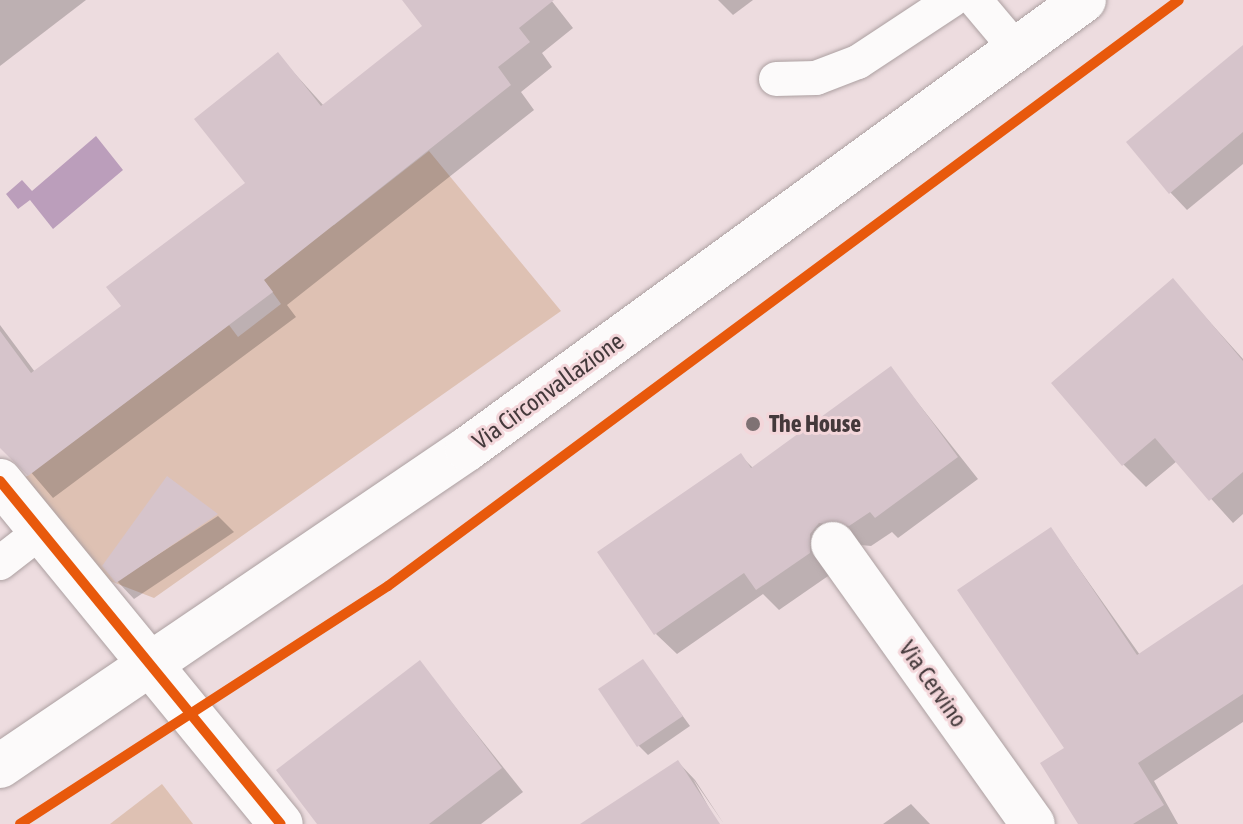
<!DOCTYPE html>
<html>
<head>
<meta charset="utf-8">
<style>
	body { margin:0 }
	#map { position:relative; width:1243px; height:824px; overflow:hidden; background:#eddcdf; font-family:"Asap Condensed",sans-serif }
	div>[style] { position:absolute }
	.green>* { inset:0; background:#dec1b3 }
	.water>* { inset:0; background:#bb9ebb }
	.shadow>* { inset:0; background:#0003 }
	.building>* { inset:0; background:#d6c4cb }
	.roads { filter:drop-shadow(0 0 2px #aca0a1) drop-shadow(0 0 2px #aca0a1) }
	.lane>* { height:34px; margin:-17px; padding:0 17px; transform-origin:17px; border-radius:17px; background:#fcfafa }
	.street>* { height:44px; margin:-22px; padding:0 22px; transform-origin:22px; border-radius:22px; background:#fcfafa }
	.primary>* { height:44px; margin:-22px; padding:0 22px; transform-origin:22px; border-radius:22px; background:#fcfafa }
	.cycleway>* { height:10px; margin:-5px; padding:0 5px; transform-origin:5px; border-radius:5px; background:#e8590c }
	.dots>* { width:22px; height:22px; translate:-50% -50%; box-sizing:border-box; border:4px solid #f3d6da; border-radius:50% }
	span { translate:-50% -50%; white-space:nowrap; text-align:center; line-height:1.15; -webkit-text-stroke:6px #f3d6da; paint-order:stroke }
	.street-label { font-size:24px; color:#44393b }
	.poi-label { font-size:24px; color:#44393b; font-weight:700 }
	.left { translate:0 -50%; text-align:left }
</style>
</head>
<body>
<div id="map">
	<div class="green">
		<i style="clip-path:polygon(429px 151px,561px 311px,154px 598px,110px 581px,23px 479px,229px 325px,238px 337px,281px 304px,238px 244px,334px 225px)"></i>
		<i style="clip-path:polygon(162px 784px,193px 824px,110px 824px)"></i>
	</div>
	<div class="water">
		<i style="clip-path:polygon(96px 136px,123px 170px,53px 229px,30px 200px,18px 209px,6px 194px,22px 180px,32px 191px)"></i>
	</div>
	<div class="shadow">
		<i style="clip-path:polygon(0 0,86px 0,0 66px)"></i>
		<i style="clip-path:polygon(404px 0,551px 0,573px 28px,542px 53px,552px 67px,521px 92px,534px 110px,287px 305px,296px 317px,53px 498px,0 436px,0 325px,35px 372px,124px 306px,248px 184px,278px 55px,324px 106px,425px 26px)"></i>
		<i style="clip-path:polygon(718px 0,753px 0,733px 15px)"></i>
		<i style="clip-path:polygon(1243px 48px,1243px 164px,1187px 210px,1170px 192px)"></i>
		<i style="clip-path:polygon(1173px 281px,1243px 359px,1243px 514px,1233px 523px,1177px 461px,1146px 487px,1123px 464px)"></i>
		<i style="clip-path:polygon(891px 369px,978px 479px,898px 538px,892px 532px,871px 546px,840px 543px,831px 574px,779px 610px,763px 594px,677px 654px,656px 634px,741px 456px,754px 469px)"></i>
		<i style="clip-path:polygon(218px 516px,234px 532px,134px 599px,117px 581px)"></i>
		<i style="clip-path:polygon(1051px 529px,1140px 655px,1243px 611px,1243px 722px,1154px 781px,1178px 824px,1080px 824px,1066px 749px)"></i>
		<i style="clip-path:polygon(643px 661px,690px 726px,648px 755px,639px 746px)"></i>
		<i style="clip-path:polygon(420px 663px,523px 792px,481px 824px,319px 824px)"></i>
		<i style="clip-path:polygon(678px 762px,695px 780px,724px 824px,693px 779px,718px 824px,611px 824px)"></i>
		<i style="clip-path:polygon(911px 804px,930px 824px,883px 824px)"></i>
	</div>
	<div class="building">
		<i style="clip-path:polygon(402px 0,554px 0,519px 28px,530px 42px,498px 67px,511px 85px,264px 280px,273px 292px,28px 476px,0 448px,0 331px,31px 373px,121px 306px,106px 287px,245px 183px,194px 119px,278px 52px,321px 106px,422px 26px)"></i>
		<i style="clip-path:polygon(1243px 45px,1243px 132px,1169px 194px,1126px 142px)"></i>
		<i style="clip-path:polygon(1173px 278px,1243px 361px,1243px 472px,1209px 501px,1155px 438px,1122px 466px,1051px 383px)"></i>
		<i style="clip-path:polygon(891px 366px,958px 457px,875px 518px,870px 512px,849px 526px,819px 523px,810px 534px,810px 553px,756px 590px,744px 573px,654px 635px,597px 552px,741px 453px,751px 468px)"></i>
		<i style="clip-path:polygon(167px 476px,218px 514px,116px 583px,102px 566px)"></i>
		<i style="clip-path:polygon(1051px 527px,1137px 655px,1243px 584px,1243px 694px,1138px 763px,1164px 805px,1133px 824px,1078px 824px,1040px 763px,1064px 748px,957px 590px)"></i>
		<i style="clip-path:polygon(643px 659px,683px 716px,637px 747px,598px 689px)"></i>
		<i style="clip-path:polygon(420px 660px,502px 768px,429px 824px,317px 824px,276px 770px)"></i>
		<i style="clip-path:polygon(678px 760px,720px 824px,580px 824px)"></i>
	</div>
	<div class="roads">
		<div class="lane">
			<i style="left:975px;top:0;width:67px;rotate:49.9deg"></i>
			<i style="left:776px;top:79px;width:40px;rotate:-1.4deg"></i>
			<i style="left:816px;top:78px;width:45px;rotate:-20.9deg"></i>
			<i style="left:858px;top:62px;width:113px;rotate:-33.4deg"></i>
			<i style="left:0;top:563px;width:51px;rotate:-37.8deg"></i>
		</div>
		<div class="street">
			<i style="left:0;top:481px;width:443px;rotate:50.7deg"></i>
			<i style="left:833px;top:544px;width:344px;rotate:54.5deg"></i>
		</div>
		<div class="primary">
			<i style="left:0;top:766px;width:564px;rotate:-34.17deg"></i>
			<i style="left:467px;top:449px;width:763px;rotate:-36.04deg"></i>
		</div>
	</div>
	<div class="cycleway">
		<i style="left:0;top:481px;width:443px;rotate:50.7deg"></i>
		<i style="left:20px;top:824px;width:438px;rotate:-32.9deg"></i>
		<i style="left:388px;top:586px;width:984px;rotate:-36.53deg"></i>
	</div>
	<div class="dots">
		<i style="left:753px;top:424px;background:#7f7274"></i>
	</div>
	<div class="street-label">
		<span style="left:548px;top:391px;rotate:-36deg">Via Circonvallazione</span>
		<span style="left:933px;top:684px;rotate:55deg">Via Cervino</span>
	</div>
	<div class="poi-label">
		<span class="left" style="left:769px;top:424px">The House</span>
	</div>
</div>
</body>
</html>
